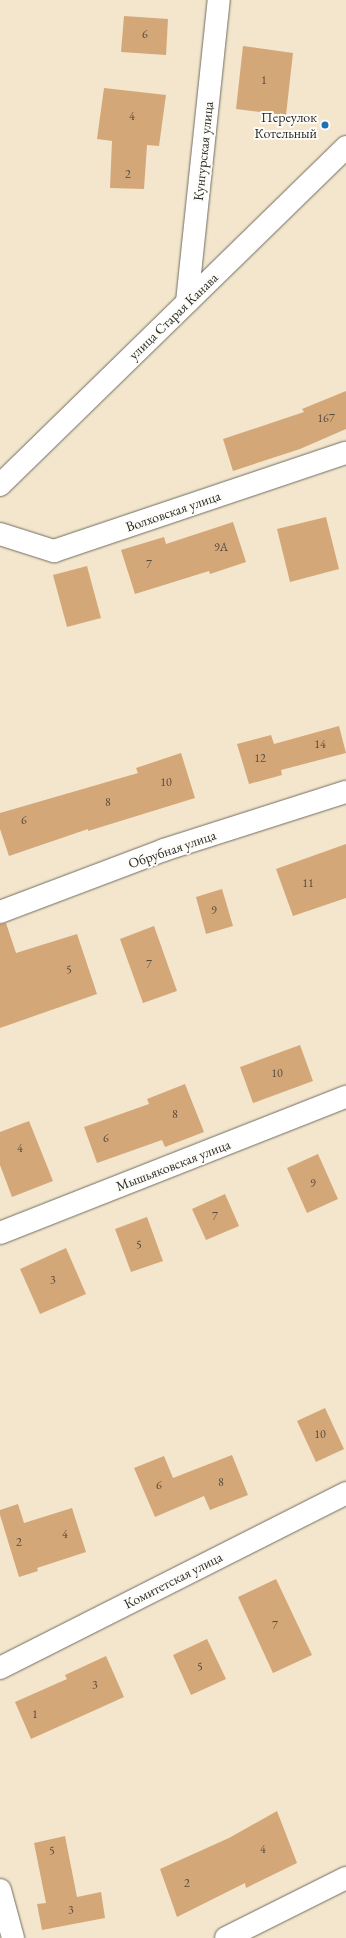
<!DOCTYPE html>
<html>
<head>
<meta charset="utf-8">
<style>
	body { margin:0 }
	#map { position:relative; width:346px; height:1938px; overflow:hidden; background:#f3e6cc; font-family:"EB Garamond",serif }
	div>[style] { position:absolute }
	.building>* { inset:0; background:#d4a779 }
	.roads { filter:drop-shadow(0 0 1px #716c63) drop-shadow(0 0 1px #716c63) }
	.minor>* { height:22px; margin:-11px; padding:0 11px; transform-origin:11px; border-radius:11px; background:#fff }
	.tertiary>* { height:22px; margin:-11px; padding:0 11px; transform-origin:11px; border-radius:11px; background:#fff }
	.dots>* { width:11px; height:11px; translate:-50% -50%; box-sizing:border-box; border:2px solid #fdfcf7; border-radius:50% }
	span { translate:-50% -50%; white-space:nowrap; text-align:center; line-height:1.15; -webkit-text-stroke:4px #fdfcf7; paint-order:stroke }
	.number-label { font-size:12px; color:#554a3e }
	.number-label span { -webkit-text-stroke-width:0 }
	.poi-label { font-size:14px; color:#2b2b2b }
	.right { translate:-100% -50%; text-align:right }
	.street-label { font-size:14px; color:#2b2b2b }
</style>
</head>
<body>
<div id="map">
	<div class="building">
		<i style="clip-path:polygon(124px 16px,168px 19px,166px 55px,121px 52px)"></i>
		<i style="clip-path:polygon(243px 46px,293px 53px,286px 115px,236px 109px)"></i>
		<i style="clip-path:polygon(104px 88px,166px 95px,159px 146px,147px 145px,144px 189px,110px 188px,112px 141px,97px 139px)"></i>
		<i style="clip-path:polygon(346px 391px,346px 429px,300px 449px,233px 471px,223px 439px,304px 412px,302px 409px)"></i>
		<i style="clip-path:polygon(326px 517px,339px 569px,290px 582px,277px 529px)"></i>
		<i style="clip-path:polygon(233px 522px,246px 562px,210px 574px,209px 571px,135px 594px,121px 550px,164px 537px,166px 544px)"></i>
		<i style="clip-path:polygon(87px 566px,101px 618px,67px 627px,53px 575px)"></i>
		<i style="clip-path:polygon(339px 726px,346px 753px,281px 770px,282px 775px,249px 784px,237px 744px,271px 735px,274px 744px)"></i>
		<i style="clip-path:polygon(181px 753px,195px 798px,88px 831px,88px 829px,9px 856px,0 829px,0 813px,138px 773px,136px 768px)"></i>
		<i style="clip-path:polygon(346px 844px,346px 898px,293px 916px,276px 869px)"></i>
		<i style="clip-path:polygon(222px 889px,233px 926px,206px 934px,196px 897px)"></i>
		<i style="clip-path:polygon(6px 923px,16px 953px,77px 934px,97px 994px,0 1028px,0 924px)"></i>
		<i style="clip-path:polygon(154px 926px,177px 991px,143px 1003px,120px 939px)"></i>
		<i style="clip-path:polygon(300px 1045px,313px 1081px,253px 1103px,240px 1067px)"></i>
		<i style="clip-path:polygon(185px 1084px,204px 1132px,165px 1147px,162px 1140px,97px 1163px,84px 1127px,149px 1104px,147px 1099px)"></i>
		<i style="clip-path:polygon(29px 1121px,53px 1181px,12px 1197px,0 1165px,0 1132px)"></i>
		<i style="clip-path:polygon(318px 1154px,338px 1199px,307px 1213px,287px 1168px)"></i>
		<i style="clip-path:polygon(225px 1194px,239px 1226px,206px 1240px,192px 1209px)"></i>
		<i style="clip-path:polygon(147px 1217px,163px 1261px,131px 1272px,115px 1229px)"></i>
		<i style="clip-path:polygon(66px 1248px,86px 1294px,40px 1314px,20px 1269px)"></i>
		<i style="clip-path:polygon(325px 1408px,344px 1449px,316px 1462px,297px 1421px)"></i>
		<i style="clip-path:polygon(232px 1455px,248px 1495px,210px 1510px,204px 1496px,155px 1517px,134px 1468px,164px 1456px,173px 1478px)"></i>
		<i style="clip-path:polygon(18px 1504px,24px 1523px,72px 1508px,86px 1552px,37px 1568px,38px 1571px,19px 1577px,0 1515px,0 1510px)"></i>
		<i style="clip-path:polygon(276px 1579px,312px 1655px,273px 1673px,238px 1597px)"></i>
		<i style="clip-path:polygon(207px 1639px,226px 1679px,191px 1695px,173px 1655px)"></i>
		<i style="clip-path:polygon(106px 1656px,124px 1697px,31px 1739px,15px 1702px,67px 1679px,65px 1675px)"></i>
		<i style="clip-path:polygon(277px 1811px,297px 1863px,246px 1888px,245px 1883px,177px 1917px,160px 1869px,229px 1838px)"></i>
		<i style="clip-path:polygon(65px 1836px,77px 1897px,101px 1892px,105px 1918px,42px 1930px,37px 1904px,46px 1903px,34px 1843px)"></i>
	</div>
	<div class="roads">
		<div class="minor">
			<i style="left:187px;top:302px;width:304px;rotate:-84deg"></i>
			<i style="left:0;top:534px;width:57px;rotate:17.5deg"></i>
			<i style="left:54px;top:551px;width:308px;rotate:-18.6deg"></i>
			<i style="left:0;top:912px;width:175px;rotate:-20.7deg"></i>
			<i style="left:164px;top:850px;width:191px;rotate:-17.7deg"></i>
			<i style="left:0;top:1233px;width:372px;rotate:-21.5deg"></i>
			<i style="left:0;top:1668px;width:388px;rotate:-26.8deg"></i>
			<i style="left:0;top:1890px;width:50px;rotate:74.8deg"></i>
			<i style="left:226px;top:1938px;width:134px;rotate:-26.6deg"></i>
		</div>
		<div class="tertiary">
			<i style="left:0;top:485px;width:484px;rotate:-44.3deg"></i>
		</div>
	</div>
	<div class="dots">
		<i style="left:325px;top:125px;background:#1f6fb2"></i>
	</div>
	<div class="number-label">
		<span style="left:145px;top:35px">6</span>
		<span style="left:264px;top:81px">1</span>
		<span style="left:132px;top:117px">4</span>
		<span style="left:128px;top:175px">2</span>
		<span style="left:326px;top:419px">167</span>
		<span style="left:221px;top:548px">9А</span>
		<span style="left:149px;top:565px">7</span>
		<span style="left:320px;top:745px">14</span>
		<span style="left:260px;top:759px">12</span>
		<span style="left:166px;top:783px">10</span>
		<span style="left:108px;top:803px">8</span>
		<span style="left:24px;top:821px">6</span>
		<span style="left:308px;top:884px">11</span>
		<span style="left:214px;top:911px">9</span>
		<span style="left:149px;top:965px">7</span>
		<span style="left:69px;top:970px">5</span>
		<span style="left:277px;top:1074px">10</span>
		<span style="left:175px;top:1115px">8</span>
		<span style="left:106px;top:1139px">6</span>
		<span style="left:20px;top:1149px">4</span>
		<span style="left:313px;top:1184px">9</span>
		<span style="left:215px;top:1217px">7</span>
		<span style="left:139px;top:1245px">5</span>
		<span style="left:53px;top:1281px">3</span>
		<span style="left:320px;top:1435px">10</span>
		<span style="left:221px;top:1483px">8</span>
		<span style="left:159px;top:1486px">6</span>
		<span style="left:65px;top:1535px">4</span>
		<span style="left:19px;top:1543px">2</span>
		<span style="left:275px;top:1626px">7</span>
		<span style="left:200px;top:1667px">5</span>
		<span style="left:95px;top:1686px">3</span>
		<span style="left:35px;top:1715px">1</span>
		<span style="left:263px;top:1850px">4</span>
		<span style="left:52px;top:1851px">5</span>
		<span style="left:187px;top:1884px">2</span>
		<span style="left:71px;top:1911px">3</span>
	</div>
	<div class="poi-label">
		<span class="right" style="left:317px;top:125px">Переулок<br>Котельный</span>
	</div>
	<div class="street-label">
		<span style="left:203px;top:151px;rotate:-84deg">Кунгурская улица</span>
		<span style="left:173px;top:316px;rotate:-44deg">улица Старая Канава</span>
		<span style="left:173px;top:511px;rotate:-19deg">Волховская улица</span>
		<span style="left:172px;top:849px;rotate:-19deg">Обрубная улица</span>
		<span style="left:173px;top:1165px;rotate:-21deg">Мышьяковская улица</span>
		<span style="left:173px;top:1580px;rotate:-27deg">Комитетская улица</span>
	</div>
</div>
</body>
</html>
